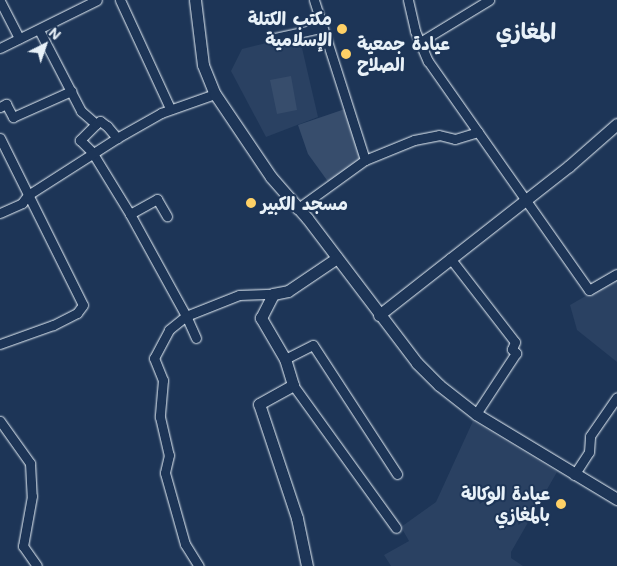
<!DOCTYPE html>
<html>
<head>
<meta charset="utf-8">
<style>
	body { margin:0 }
	#map { position:relative; width:617px; height:566px; overflow:hidden; background:#1d3557; font-family:Mali,"Playpen Sans Arabic",sans-serif }
	div>[style] { position:absolute }
	.built>* { inset:0; background:#2a4162 }
	.green>* { inset:0; background:#374d6c }
	.roads { filter:drop-shadow(0 0 1px #e8f1f8) drop-shadow(0 0 1px #e8f1f8) }
	.minor>* { height:9px; margin:-4.5px; padding:0 4.5px; transform-origin:4.5px; border-radius:4.5px; background:#1d3557 }
	.tertiary>* { height:11px; margin:-5.5px; padding:0 5.5px; transform-origin:5.5px; border-radius:5.5px; background:#1d3557 }
	.dots>* { width:14px; height:14px; translate:-50% -50%; box-sizing:border-box; border:2px solid #1d3557; border-radius:50% }
	span { translate:-50% -50%; white-space:nowrap; text-align:center; line-height:1.15; -webkit-text-stroke:4px #1d3557; paint-order:stroke }
	.poi-label { font-size:18px; color:#e8f1f8; font-weight:700 }
	.right { translate:-100% -50%; text-align:right }
	.left { translate:0 -50%; text-align:left }
	.district-label { font-size:22px; color:#e8f1f8; font-weight:700 }
	.north { position:absolute; left:20px; top:20px; width:50px; height:50px; -webkit-text-stroke:4px #1d3557; paint-order:stroke; rotate:41deg; font-size:14px; font-weight:700; line-height:20px; text-align:center; color:#e8f1f8 }
	.north::after { content:''; display:block; margin:auto; width:18px; height:22px; background:#e8f1f8; clip-path:polygon(50% 0,100% 100%,50% 72%,0 100%) }
</style>
</head>
<body>
<div id="map">
	<div class="built">
		<i style="clip-path:polygon(299px 35px,318px 117px,266px 137px,231px 71px,242px 49px)"></i>
		<i style="clip-path:polygon(617px 278px,617px 362px,577px 330px,570px 305px)"></i>
		<i style="clip-path:polygon(473px 421px,557px 472px,511px 552px,511px 558px,523px 566px,391px 566px,384px 555px,409px 541px,401px 527px,436px 502px)"></i>
	</div>
	<div class="green">
		<i style="clip-path:polygon(291px 76px,297px 110px,277px 114px,270px 80px)"></i>
		<i style="clip-path:polygon(345px 109px,364px 161px,329px 183px,308px 154px,298px 125px)"></i>
	</div>
	<div class="roads">
		<div class="minor">
			<i style="left:120px;top:0;width:119px;rotate:65.2deg"></i>
			<i style="left:314px;top:0;width:168px;rotate:72.3deg"></i>
			<i style="left:408px;top:0;width:32px;rotate:77deg"></i>
			<i style="left:415px;top:31px;width:33px;rotate:67deg"></i>
			<i style="left:428px;top:61px;width:280px;rotate:54.9deg"></i>
			<i style="left:589px;top:290px;width:32px;rotate:-30deg"></i>
			<i style="left:0;top:1px;width:42px;rotate:62.8deg"></i>
			<i style="left:39px;top:30px;width:91px;rotate:62.6deg"></i>
			<i style="left:81px;top:111px;width:20px;rotate:41deg"></i>
			<i style="left:96px;top:124px;width:23px;rotate:135deg"></i>
			<i style="left:80px;top:140px;width:17px;rotate:45deg"></i>
			<i style="left:92px;top:152px;width:73px;rotate:58.5deg"></i>
			<i style="left:130px;top:214px;width:116px;rotate:61.2deg"></i>
			<i style="left:186px;top:316px;width:57px;rotate:-21.6deg"></i>
			<i style="left:239px;top:295px;width:34px;rotate:-2deg"></i>
			<i style="left:275px;top:38px;width:46px;rotate:-12.5deg"></i>
			<i style="left:420px;top:42px;width:81px;rotate:-31.3deg"></i>
			<i style="left:0;top:48px;width:108px;rotate:-26.3deg"></i>
			<i style="left:0;top:107px;width:7px;rotate:-27deg"></i>
			<i style="left:6px;top:104px;width:15px;rotate:62deg"></i>
			<i style="left:13px;top:117px;width:64px;rotate:-24.1deg"></i>
			<i style="left:96px;top:124px;width:5px;rotate:-37deg"></i>
			<i style="left:100px;top:121px;width:9px;rotate:36deg"></i>
			<i style="left:107px;top:126px;width:16px;rotate:50deg"></i>
			<i style="left:0;top:138px;width:186px;rotate:63.6deg"></i>
			<i style="left:83px;top:305px;width:10px;rotate:127deg"></i>
			<i style="left:77px;top:313px;width:27px;rotate:153deg"></i>
			<i style="left:53px;top:325px;width:56px;rotate:160.3deg"></i>
			<i style="left:297px;top:209px;width:84px;rotate:-35.8deg"></i>
			<i style="left:365px;top:160px;width:53px;rotate:-22.2deg"></i>
			<i style="left:414px;top:140px;width:25px;rotate:-11deg"></i>
			<i style="left:439px;top:135px;width:16px;rotate:14deg"></i>
			<i style="left:455px;top:139px;width:24px;rotate:-17deg"></i>
			<i style="left:0;top:213px;width:24px;rotate:-24deg"></i>
			<i style="left:22px;top:203px;width:10px;rotate:-53deg"></i>
			<i style="left:28px;top:195px;width:106px;rotate:-32.6deg"></i>
			<i style="left:117px;top:138px;width:51px;rotate:-29.6deg"></i>
			<i style="left:161px;top:113px;width:57px;rotate:-19.4deg"></i>
			<i style="left:130px;top:214px;width:31px;rotate:-29deg"></i>
			<i style="left:157px;top:199px;width:20px;rotate:60deg"></i>
			<i style="left:450px;top:258px;width:106px;rotate:52.3deg"></i>
			<i style="left:515px;top:342px;width:8px;rotate:113deg"></i>
			<i style="left:512px;top:349px;width:6px;rotate:45deg"></i>
			<i style="left:516px;top:353px;width:73px;rotate:123.3deg"></i>
			<i style="left:196px;top:338px;width:24px;rotate:-114deg"></i>
			<i style="left:186px;top:316px;width:22px;rotate:141deg"></i>
			<i style="left:169px;top:330px;width:32px;rotate:118deg"></i>
			<i style="left:154px;top:358px;width:24px;rotate:68deg"></i>
			<i style="left:163px;top:380px;width:37px;rotate:95deg"></i>
			<i style="left:160px;top:417px;width:39px;rotate:77deg"></i>
			<i style="left:169px;top:455px;width:18px;rotate:103deg"></i>
			<i style="left:165px;top:473px;width:74px;rotate:74.3deg"></i>
			<i style="left:185px;top:544px;width:26px;rotate:58deg"></i>
			<i style="left:285px;top:359px;width:31px;rotate:-27deg"></i>
			<i style="left:313px;top:345px;width:154px;rotate:56.9deg"></i>
			<i style="left:293px;top:385px;width:176px;rotate:54.2deg"></i>
			<i style="left:0;top:421px;width:52px;rotate:54.5deg"></i>
			<i style="left:30px;top:463px;width:33px;rotate:87deg"></i>
			<i style="left:32px;top:496px;width:51px;rotate:100.2deg"></i>
			<i style="left:23px;top:546px;width:24px;rotate:55deg"></i>
			<i style="left:574px;top:475px;width:27px;rotate:-57deg"></i>
			<i style="left:589px;top:452px;width:16px;rotate:-86deg"></i>
			<i style="left:590px;top:436px;width:47px;rotate:-55.3deg"></i>
		</div>
		<div class="tertiary">
			<i style="left:195px;top:0;width:65px;rotate:83deg"></i>
			<i style="left:203px;top:65px;width:31px;rotate:68deg"></i>
			<i style="left:215px;top:94px;width:100px;rotate:56deg"></i>
			<i style="left:271px;top:177px;width:55px;rotate:48.7deg"></i>
			<i style="left:307px;top:218px;width:182px;rotate:52.8deg"></i>
			<i style="left:417px;top:363px;width:31px;rotate:45deg"></i>
			<i style="left:439px;top:385px;width:47px;rotate:38.1deg"></i>
			<i style="left:476px;top:414px;width:165px;rotate:31.1deg"></i>
			<i style="left:379px;top:315px;width:241px;rotate:-38.1deg"></i>
			<i style="left:569px;top:166px;width:64px;rotate:-41.2deg"></i>
			<i style="left:307px;top:566px;width:49px;rotate:-101.8deg"></i>
			<i style="left:297px;top:518px;width:120px;rotate:-108.4deg"></i>
			<i style="left:259px;top:404px;width:39px;rotate:-29deg"></i>
			<i style="left:293px;top:385px;width:27px;rotate:-107deg"></i>
			<i style="left:285px;top:359px;width:48px;rotate:-120.3deg"></i>
			<i style="left:261px;top:318px;width:27px;rotate:-63deg"></i>
			<i style="left:273px;top:294px;width:15px;rotate:-11deg"></i>
			<i style="left:288px;top:291px;width:59px;rotate:-34deg"></i>
		</div>
	</div>
	<div class="dots">
		<i style="left:342px;top:29px;background:#ffd166"></i>
		<i style="left:346px;top:54px;background:#ffd166"></i>
		<i style="left:251px;top:203px;background:#ffd166"></i>
		<i style="left:561px;top:504px;background:#ffd166"></i>
	</div>
	<div class="poi-label">
		<span class="right" style="left:332px;top:29px">مكتب الكتلة<br>الإسلامية</span>
		<span class="left" style="left:357px;top:54px">عيادة جمعية<br>الصلاح</span>
		<span class="left" style="left:261px;top:203px">مسجد الكبير</span>
		<span class="right" style="left:550px;top:504px">عيادة الوكالة<br>بالمغازي</span>
	</div>
	<div class="district-label">
		<span style="left:526px;top:31px">المغازي</span>
	</div>
	<div class="north">N</div>
</div>
</body>
</html>
